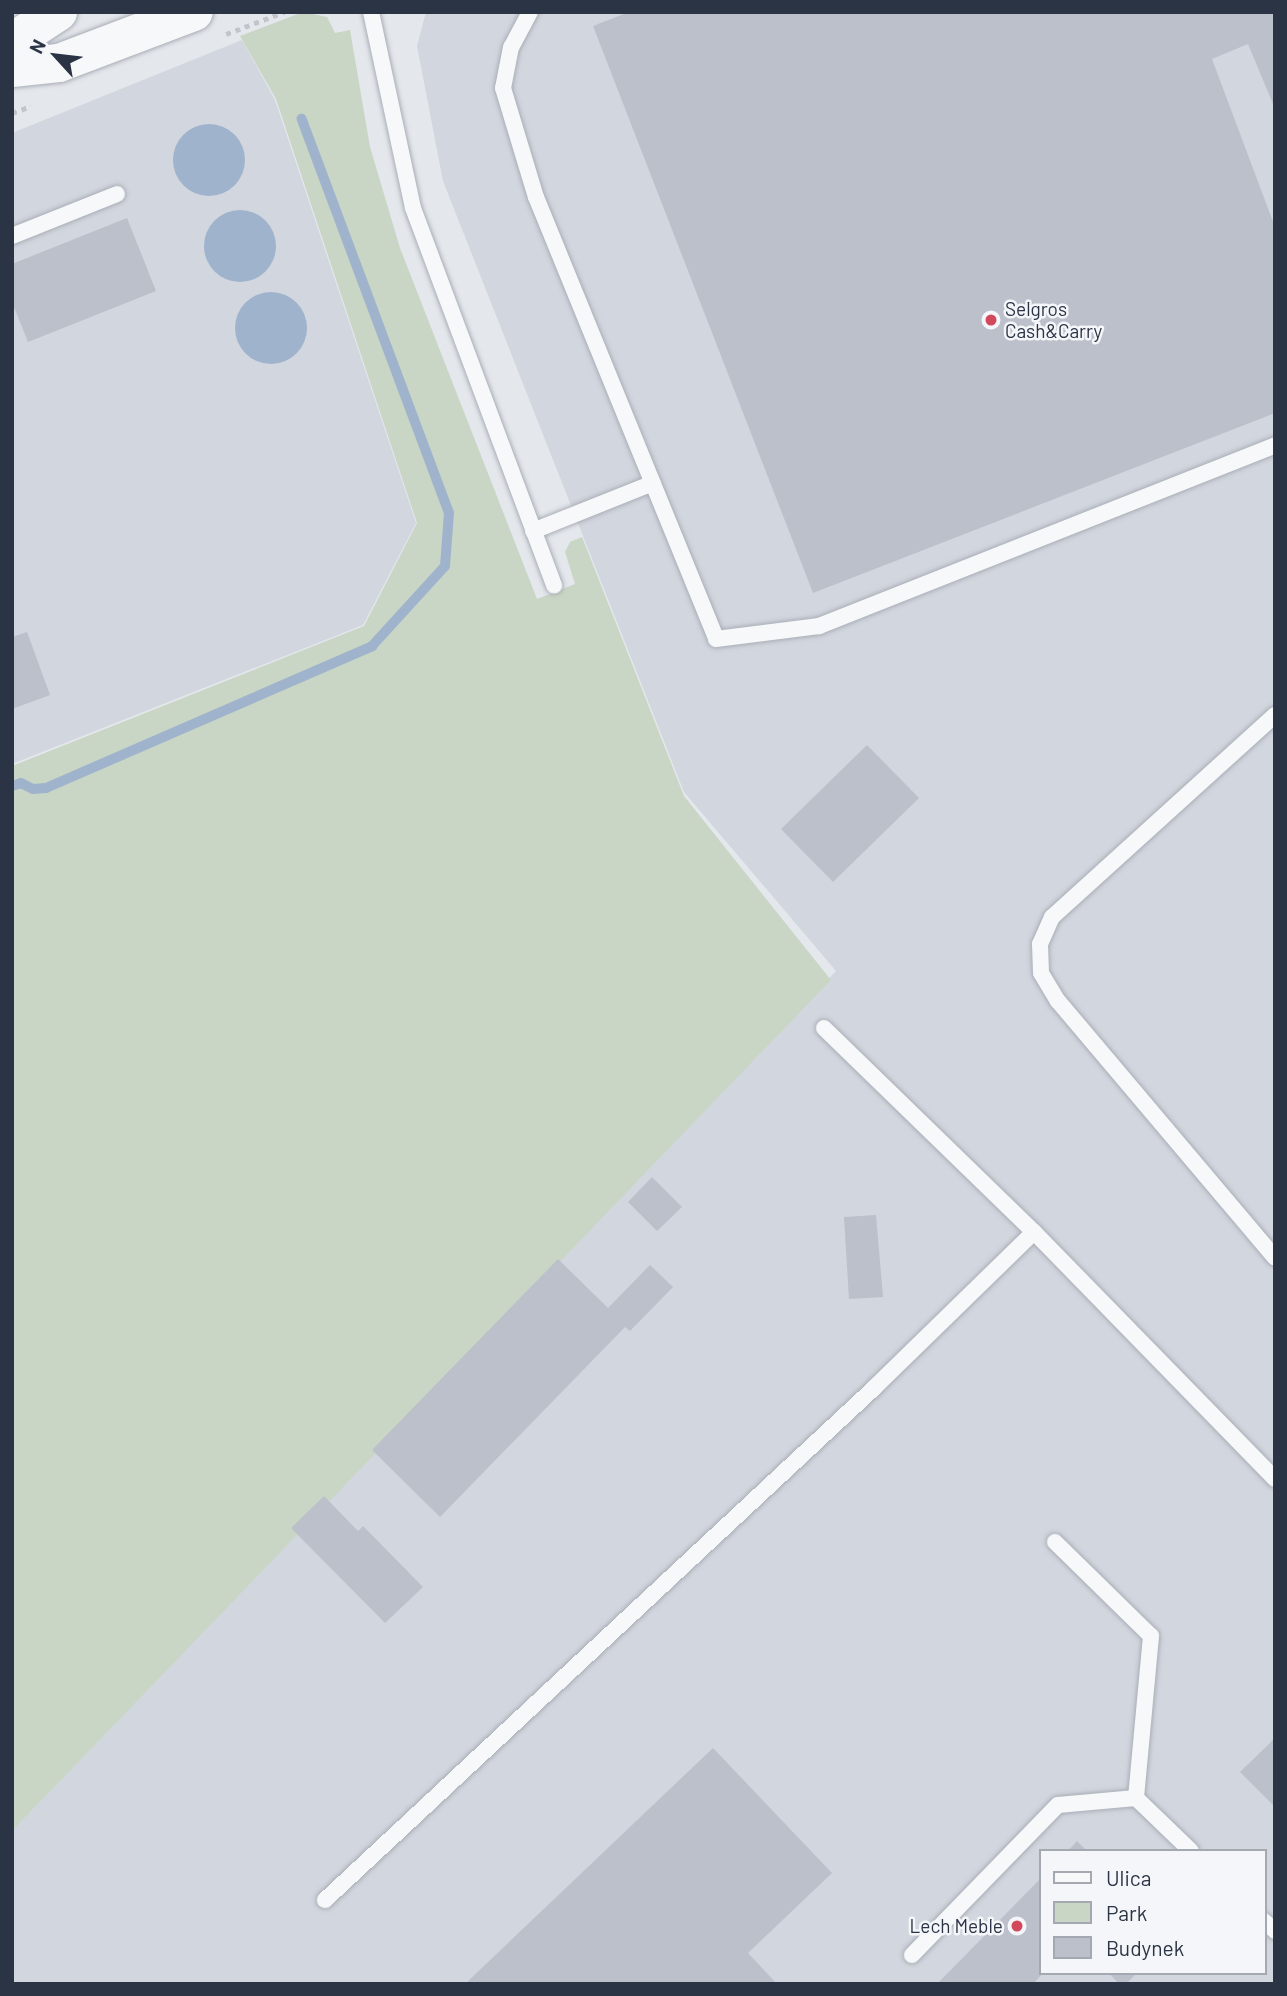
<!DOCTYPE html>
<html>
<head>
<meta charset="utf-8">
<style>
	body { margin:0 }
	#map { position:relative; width:1287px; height:1996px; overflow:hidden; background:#e4e7ec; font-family:Barlow,sans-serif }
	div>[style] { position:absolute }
	.built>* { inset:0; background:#d2d6de }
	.green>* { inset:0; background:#c9d6c5 }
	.water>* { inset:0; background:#9fb4cc }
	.round { border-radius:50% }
	.stream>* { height:10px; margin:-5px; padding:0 5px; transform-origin:5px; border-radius:5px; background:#9fb4cc }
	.building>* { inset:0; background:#bbc0ca }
	.path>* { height:4.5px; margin-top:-2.25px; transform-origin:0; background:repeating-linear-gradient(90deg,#c2c5cb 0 5px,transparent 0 10px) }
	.roads { filter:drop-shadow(0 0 2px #a9aeb7) drop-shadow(0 0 2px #a9aeb7) }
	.service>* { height:16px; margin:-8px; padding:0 8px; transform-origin:8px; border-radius:8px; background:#f7f8fa }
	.tertiary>* { height:38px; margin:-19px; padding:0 19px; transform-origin:19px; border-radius:19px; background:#f7f8fa }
	.dots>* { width:19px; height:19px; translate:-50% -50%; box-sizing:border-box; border:4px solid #f4f6f9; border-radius:50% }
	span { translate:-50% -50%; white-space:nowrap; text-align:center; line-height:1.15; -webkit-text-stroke:5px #f4f6f9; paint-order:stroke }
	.poi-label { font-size:19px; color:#2b3445 }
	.left { translate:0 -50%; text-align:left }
	.right { translate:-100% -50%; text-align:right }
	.frame { position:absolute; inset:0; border:14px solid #2b3445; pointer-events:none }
	.legend { position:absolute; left:1039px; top:1849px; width:228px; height:126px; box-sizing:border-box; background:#f4f6f9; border:2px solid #a4a8b1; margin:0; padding:9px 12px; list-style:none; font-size:21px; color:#2b3445 }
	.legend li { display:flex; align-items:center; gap:14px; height:35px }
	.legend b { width:35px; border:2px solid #a4a8b1 }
	.north { position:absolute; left:21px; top:21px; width:70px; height:70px; -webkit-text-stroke:5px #f4f6f9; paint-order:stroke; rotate:297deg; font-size:19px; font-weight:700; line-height:28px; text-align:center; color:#2b3445 }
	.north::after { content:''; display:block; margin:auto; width:24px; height:32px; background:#2b3445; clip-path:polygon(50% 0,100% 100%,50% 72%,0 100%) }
</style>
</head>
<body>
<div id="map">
	<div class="built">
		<i style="clip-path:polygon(evenodd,426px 12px,1275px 12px,1275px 1984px,12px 1984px,12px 1831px,836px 971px,684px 792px,443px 181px,417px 46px,426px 12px,1040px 1851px,1264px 1851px,1264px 1973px,1040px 1973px,1040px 1851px)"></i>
		<i style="clip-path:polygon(242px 40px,275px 100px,416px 523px,363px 625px,12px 764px,12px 133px)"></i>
	</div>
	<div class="green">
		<i style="clip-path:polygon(303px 12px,327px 17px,335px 33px,350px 30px,370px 147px,400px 248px,537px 599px,575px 584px,565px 552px,570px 542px,582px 537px,684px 796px,831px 980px,12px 1831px,12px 766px,364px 626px,417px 523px,276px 99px,240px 36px)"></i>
	</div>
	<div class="water">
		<i class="round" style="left:173px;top:124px;width:72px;height:72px"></i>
		<i class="round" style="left:204px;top:210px;width:72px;height:72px"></i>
		<i class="round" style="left:235px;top:292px;width:72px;height:72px"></i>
	</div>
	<div class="stream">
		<i style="left:12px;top:786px;width:9px;rotate:-18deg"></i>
		<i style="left:21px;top:783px;width:13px;rotate:27deg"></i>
		<i style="left:33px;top:789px;width:13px;rotate:-4deg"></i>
		<i style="left:46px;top:788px;width:356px;rotate:-23.5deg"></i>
		<i style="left:372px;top:646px;width:108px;rotate:-47.6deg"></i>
		<i style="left:445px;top:566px;width:53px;rotate:-85.7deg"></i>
		<i style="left:449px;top:513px;width:421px;rotate:-110.5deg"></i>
	</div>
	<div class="building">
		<i style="clip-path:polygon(629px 12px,1275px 12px,1275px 109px,1248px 44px,1212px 59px,1275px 227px,1275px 413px,813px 593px,593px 26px)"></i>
		<i style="clip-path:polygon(127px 218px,156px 291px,28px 342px,12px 302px,12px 264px)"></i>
		<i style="clip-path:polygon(27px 632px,50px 695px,12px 709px,12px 637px)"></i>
		<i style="clip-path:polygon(867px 745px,919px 798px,833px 882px,781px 829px)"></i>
		<i style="clip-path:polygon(652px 1177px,682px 1207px,657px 1231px,628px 1202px)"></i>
		<i style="clip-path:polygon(876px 1215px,883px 1297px,849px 1299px,844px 1217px)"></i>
		<i style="clip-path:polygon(558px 1259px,608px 1308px,650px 1265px,673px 1287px,630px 1331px,625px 1327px,440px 1517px,372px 1450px)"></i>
		<i style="clip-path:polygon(324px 1496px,358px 1531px,363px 1526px,423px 1587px,385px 1623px,291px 1528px)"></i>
		<i style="clip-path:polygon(1275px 1738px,1275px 1807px,1240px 1772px)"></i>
		<i style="clip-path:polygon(713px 1748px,832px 1873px,748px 1953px,777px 1984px,465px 1984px)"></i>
		<i style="clip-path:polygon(1077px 1841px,1087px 1851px,1068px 1851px)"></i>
		<i style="clip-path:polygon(1040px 1879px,1043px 1973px,1033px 1984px,937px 1984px)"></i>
		<i style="clip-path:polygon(1109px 1973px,1137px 1973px,1126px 1984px,1119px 1984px)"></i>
	</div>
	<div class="path">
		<i style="left:226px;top:34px;width:62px;rotate:-20.8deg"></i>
		<i style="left:12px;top:113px;width:20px;rotate:-20deg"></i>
	</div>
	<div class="roads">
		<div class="service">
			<i style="left:371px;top:12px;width:200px;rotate:77.9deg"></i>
			<i style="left:413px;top:208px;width:403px;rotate:69.5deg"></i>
			<i style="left:530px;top:12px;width:40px;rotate:118deg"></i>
			<i style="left:511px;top:47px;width:42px;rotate:101deg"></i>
			<i style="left:503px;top:88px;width:114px;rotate:73.2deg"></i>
			<i style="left:536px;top:197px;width:477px;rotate:67.8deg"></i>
			<i style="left:716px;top:639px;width:104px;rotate:-7.2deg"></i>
			<i style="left:819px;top:626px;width:491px;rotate:-21.6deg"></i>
			<i style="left:12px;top:236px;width:113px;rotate:-21.8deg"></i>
			<i style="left:533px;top:531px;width:129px;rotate:-21.8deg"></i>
			<i style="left:1275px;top:715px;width:301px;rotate:137.8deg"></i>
			<i style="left:1052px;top:917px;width:30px;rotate:114deg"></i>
			<i style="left:1040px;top:944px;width:29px;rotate:88deg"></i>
			<i style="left:1041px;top:973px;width:33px;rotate:59deg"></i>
			<i style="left:1058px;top:1001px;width:336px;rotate:49.8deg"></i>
			<i style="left:824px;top:1028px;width:293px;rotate:44.2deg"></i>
			<i style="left:1034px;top:1232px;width:345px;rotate:45.7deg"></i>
			<i style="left:1055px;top:1542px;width:134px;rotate:44.4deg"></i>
			<i style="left:1151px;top:1636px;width:163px;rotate:95.3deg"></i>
			<i style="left:325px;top:1900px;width:751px;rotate:-43deg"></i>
			<i style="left:874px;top:1388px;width:223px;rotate:-44.3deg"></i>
			<i style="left:1264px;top:1921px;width:15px;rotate:42deg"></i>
			<i style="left:912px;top:1955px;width:209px;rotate:-45.8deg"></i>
			<i style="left:1058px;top:1805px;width:78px;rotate:-5.1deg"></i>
			<i style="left:1136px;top:1798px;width:76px;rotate:43.9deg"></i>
		</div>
		<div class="tertiary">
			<i style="left:12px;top:42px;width:55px;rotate:-33.1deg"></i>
			<i style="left:12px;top:68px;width:47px;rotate:-6.1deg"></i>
			<i style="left:59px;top:63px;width:144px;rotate:-20.7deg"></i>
		</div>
	</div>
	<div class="dots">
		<i style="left:991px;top:320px;background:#d1495b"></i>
		<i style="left:1017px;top:1926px;background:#d1495b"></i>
	</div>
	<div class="poi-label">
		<span class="left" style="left:1005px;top:320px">Selgros<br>Cash&amp;Carry</span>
		<span class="right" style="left:1003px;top:1926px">Lech Meble</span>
	</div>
	<div class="frame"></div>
	<ul class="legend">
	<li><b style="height:9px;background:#f7f8fa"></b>Ulica</li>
	<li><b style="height:19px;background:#c9d6c5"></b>Park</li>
	<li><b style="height:19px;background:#bbc0ca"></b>Budynek</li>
	</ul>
	<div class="north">N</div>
</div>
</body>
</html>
